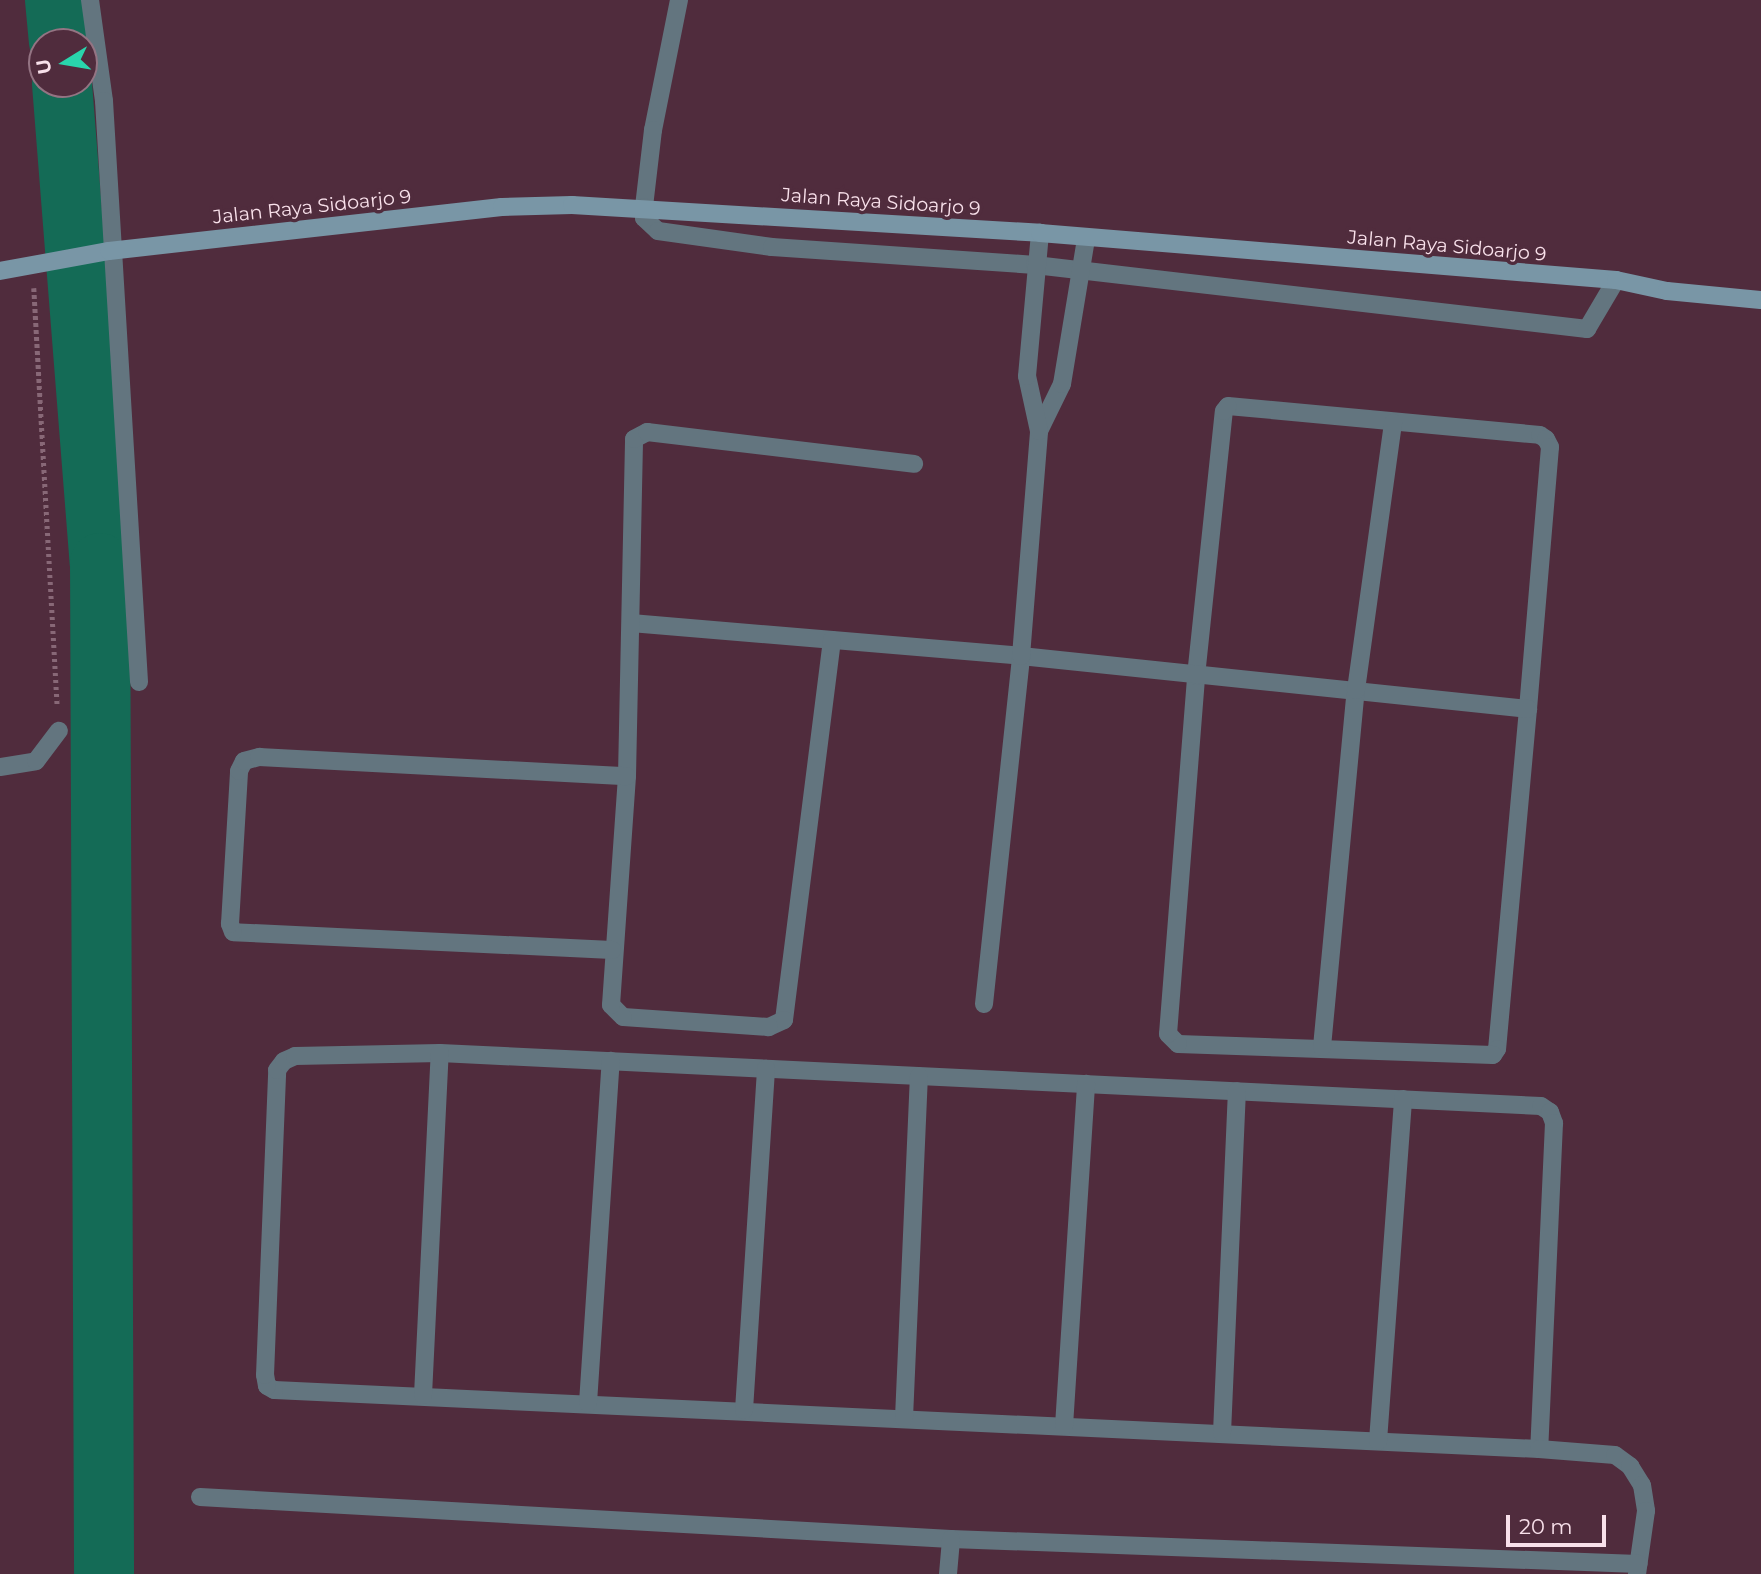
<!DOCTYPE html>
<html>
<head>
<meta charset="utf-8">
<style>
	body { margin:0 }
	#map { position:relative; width:1761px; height:1574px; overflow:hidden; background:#502c3d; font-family:Montserrat,sans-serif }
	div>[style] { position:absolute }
	.river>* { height:60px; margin:-30px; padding:0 30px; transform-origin:30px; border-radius:30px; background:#146b56 }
	.path>* { height:4.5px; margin-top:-2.25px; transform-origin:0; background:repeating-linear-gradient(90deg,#886877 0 3.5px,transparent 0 7px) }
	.street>* { height:18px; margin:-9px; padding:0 9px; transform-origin:9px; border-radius:9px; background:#63757f }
	.secondary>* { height:18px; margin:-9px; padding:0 9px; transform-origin:9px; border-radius:9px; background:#7996a6 }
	span { translate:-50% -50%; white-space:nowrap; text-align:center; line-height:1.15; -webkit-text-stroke:7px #502c3d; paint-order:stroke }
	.street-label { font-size:19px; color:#f9e1eb }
	.north { position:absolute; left:28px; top:28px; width:70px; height:70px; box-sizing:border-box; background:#502c3d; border:2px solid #947483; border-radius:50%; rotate:259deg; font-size:19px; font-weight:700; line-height:28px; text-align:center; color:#f9e1eb }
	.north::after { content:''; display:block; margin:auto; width:24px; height:32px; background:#29d5ac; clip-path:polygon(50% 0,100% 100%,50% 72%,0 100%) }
	.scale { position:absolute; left:1506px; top:1515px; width:100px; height:32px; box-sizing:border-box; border:4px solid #f9e1eb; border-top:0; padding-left:9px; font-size:21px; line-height:24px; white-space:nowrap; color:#f9e1eb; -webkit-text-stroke:5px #502c3d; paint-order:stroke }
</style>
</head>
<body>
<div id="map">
	<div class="river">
		<i style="left:55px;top:0;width:42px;rotate:84.6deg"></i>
		<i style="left:62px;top:84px;width:481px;rotate:85.5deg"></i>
		<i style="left:100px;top:563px;width:1011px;rotate:89.77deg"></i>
	</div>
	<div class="path">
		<i style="left:34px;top:288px;width:418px;rotate:86.8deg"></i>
	</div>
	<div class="street">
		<i style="left:90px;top:0;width:102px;rotate:82.1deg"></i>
		<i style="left:104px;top:101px;width:582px;rotate:86.55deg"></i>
		<i style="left:679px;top:0;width:133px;rotate:101.3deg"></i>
		<i style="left:653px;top:130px;width:78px;rotate:96.7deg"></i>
		<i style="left:644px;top:207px;width:11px;rotate:90deg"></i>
		<i style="left:644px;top:218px;width:19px;rotate:43deg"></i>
		<i style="left:658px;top:231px;width:115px;rotate:8deg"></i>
		<i style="left:772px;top:247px;width:264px;rotate:3.9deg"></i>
		<i style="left:1035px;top:265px;width:556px;rotate:6.61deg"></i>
		<i style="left:1587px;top:329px;width:57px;rotate:-59.4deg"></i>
		<i style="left:1228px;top:406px;width:313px;rotate:5.3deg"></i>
		<i style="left:1540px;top:435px;width:7px;rotate:34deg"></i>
		<i style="left:1546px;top:439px;width:9px;rotate:63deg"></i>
		<i style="left:1550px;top:447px;width:263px;rotate:94.8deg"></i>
		<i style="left:1528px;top:709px;width:341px;rotate:95.2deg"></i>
		<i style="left:1497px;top:1049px;width:7px;rotate:124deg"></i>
		<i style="left:1493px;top:1055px;width:315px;rotate:-178deg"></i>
		<i style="left:1178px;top:1044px;width:14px;rotate:-135deg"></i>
		<i style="left:1168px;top:1034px;width:359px;rotate:-85.5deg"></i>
		<i style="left:1196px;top:676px;width:266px;rotate:-84deg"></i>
		<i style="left:1224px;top:411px;width:6px;rotate:-51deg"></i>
		<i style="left:1039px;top:431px;width:52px;rotate:-63.9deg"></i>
		<i style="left:1062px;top:384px;width:147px;rotate:-80.6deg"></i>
		<i style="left:631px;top:623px;width:391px;rotate:4.8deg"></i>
		<i style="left:1021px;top:656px;width:510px;rotate:5.97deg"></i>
		<i style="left:832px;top:640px;width:383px;rotate:97.2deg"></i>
		<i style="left:784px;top:1020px;width:17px;rotate:155deg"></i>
		<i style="left:769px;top:1027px;width:146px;rotate:-176.1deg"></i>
		<i style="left:623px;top:1017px;width:17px;rotate:-135deg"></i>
		<i style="left:611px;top:1005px;width:230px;rotate:-86deg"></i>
		<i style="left:627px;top:776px;width:337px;rotate:-88.8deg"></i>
		<i style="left:634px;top:439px;width:15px;rotate:-28deg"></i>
		<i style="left:647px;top:432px;width:269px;rotate:6.8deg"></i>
		<i style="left:0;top:767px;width:36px;rotate:-9deg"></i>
		<i style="left:36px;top:761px;width:38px;rotate:-53deg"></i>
		<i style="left:612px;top:950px;width:379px;rotate:-177.3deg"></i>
		<i style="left:233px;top:932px;width:9px;rotate:-111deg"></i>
		<i style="left:230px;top:924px;width:153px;rotate:-86.6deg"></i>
		<i style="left:239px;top:771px;width:11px;rotate:-63deg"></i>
		<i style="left:244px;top:761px;width:16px;rotate:-15deg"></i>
		<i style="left:259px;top:757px;width:368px;rotate:3deg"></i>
		<i style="left:984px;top:1004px;width:350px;rotate:-83.9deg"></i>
		<i style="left:1021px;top:656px;width:226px;rotate:-85.4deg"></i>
		<i style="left:1039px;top:431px;width:56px;rotate:-102.3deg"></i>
		<i style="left:1027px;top:376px;width:144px;rotate:-84.8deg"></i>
		<i style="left:1322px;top:1047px;width:359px;rotate:-84.6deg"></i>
		<i style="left:1356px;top:690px;width:270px;rotate:-82.1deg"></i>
		<i style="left:440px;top:1053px;width:1102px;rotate:2.76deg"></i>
		<i style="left:1541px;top:1106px;width:11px;rotate:34deg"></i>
		<i style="left:1550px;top:1112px;width:12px;rotate:70deg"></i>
		<i style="left:1554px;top:1123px;width:326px;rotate:92.6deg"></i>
		<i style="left:1539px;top:1449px;width:1266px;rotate:-177.33deg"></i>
		<i style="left:274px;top:1390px;width:8px;rotate:-150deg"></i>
		<i style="left:267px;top:1386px;width:11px;rotate:-100deg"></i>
		<i style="left:265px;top:1375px;width:305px;rotate:-87.7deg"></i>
		<i style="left:277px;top:1070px;width:11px;rotate:-52deg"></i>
		<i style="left:284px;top:1061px;width:12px;rotate:-24deg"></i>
		<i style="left:295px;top:1056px;width:145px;rotate:-1.2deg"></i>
		<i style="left:423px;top:1395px;width:342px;rotate:-87.2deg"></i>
		<i style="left:588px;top:1403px;width:343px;rotate:-86.2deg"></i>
		<i style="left:744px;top:1410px;width:342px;rotate:-86.3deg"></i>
		<i style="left:904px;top:1418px;width:342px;rotate:-87.5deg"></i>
		<i style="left:1064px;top:1426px;width:343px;rotate:-86.3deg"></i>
		<i style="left:1222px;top:1433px;width:342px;rotate:-87.5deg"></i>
		<i style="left:1378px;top:1441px;width:343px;rotate:-85.8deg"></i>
		<i style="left:1539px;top:1449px;width:76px;rotate:4.5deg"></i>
		<i style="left:1615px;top:1455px;width:19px;rotate:36deg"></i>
		<i style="left:1630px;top:1466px;width:22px;rotate:58deg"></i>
		<i style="left:1642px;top:1485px;width:26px;rotate:81deg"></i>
		<i style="left:1646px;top:1511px;width:64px;rotate:98.1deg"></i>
		<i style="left:200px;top:1497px;width:752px;rotate:3.2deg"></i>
		<i style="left:951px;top:1539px;width:688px;rotate:2.08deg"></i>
		<i style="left:948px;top:1574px;width:35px;rotate:-85deg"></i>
	</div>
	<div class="secondary">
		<i style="left:0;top:271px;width:111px;rotate:-10.4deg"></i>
		<i style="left:109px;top:251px;width:395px;rotate:-6.4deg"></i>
		<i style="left:502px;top:207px;width:70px;rotate:-1.6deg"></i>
		<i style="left:572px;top:205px;width:469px;rotate:3.4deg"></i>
		<i style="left:1040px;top:233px;width:578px;rotate:4.66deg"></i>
		<i style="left:1616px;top:280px;width:52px;rotate:12.2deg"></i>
		<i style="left:1667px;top:291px;width:94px;rotate:5.5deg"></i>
	</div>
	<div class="street-label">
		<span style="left:881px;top:202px;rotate:4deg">Jalan Raya Sidoarjo 9</span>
		<span style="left:312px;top:207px;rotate:-6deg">Jalan Raya Sidoarjo 9</span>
		<span style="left:1447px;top:246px;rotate:5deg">Jalan Raya Sidoarjo 9</span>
	</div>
	<div class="north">U</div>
	<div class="scale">20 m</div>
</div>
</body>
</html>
